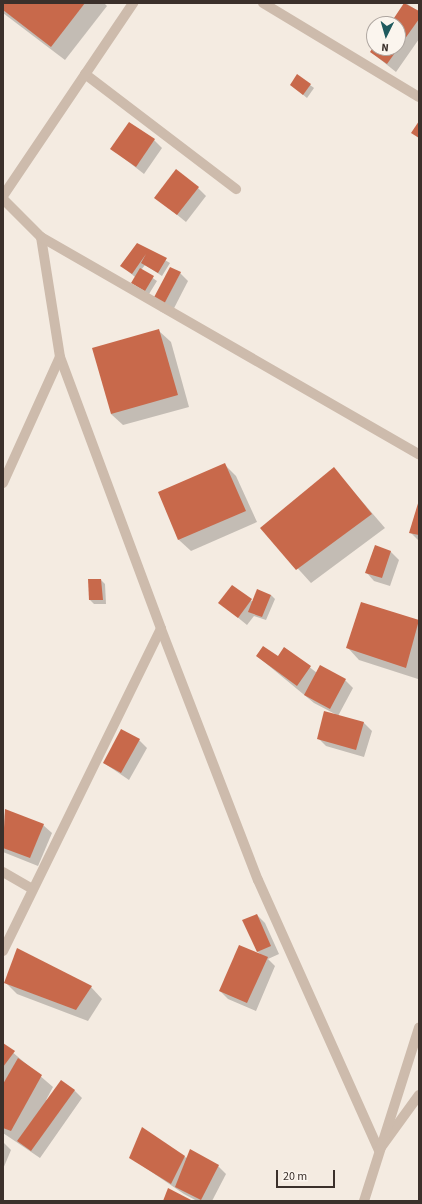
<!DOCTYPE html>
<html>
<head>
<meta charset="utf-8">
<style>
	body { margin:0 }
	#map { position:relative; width:422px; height:1204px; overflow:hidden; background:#f4ebe1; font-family:"Source Sans 3",sans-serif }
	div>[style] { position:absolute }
	.shadow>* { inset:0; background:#0003 }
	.building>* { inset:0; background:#c8694b }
	.minor>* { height:10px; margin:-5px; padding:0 5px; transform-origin:5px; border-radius:5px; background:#cdbbac }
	span { translate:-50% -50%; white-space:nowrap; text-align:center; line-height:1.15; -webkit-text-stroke:3px #fbf5ee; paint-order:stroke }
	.frame { position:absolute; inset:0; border:4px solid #3b302b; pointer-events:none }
	.north { position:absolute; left:366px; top:16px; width:40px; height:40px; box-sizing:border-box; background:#fbf5ee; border:1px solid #aea6a0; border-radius:50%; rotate:185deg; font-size:11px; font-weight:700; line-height:16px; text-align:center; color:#3b302b }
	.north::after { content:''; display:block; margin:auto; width:14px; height:18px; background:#1f5a5e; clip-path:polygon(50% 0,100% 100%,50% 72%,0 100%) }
	.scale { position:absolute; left:276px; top:1170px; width:59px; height:18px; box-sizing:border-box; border:2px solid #3b302b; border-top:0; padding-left:5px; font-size:12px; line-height:14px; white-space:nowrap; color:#3b302b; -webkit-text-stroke:3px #fbf5ee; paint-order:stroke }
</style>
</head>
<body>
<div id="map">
	<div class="shadow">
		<i style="clip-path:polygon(3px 3px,104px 3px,107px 6px,65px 60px,3px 13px)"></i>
		<i style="clip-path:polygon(406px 3px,419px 12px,419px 39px,396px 72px,371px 52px,398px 48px,398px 24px,391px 24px)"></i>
		<i style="clip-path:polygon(291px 85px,310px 85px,314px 88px,307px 98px)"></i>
		<i style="clip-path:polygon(154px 140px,162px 148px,144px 174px,112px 149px)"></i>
		<i style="clip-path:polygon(198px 188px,206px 196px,186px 222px,155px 197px)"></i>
		<i style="clip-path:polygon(137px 244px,170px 263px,162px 276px,145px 265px,141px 270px,157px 281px,149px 294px,136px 286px,135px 277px,122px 266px)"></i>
		<i style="clip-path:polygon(180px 273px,188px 281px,170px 316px,160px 311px)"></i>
		<i style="clip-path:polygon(159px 331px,171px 342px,189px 407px,123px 425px,111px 414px)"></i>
		<i style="clip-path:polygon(225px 465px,236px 476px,257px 522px,191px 551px,179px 540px,159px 493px)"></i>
		<i style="clip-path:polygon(334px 469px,385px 528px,311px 583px,261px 528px)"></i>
		<i style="clip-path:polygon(419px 502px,419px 541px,410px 532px)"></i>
		<i style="clip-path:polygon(375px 547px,391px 552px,399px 560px,390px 586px,374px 581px,366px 572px)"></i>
		<i style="clip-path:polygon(89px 580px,101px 580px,105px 584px,106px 604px,94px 604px,90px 600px)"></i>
		<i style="clip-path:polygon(232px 586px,253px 602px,271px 595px,275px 599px,266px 620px,254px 616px,247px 625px,220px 603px)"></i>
		<i style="clip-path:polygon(362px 603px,419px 621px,418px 679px,359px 660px,348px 648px)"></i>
		<i style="clip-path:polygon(285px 648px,317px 673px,345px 680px,353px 688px,338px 716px,364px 723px,372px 731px,364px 757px,326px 746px,318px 738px,335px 714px,314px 703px,257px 656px,278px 657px)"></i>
		<i style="clip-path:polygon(139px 740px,147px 748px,129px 780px,104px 763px)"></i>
		<i style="clip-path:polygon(5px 810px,43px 825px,52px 833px,38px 866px,3px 852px)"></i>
		<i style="clip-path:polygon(257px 915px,265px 923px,279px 954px,268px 959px,275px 966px,256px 1011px,228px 999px,220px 991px,261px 955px,258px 952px)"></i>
		<i style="clip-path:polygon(5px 982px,91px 987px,102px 999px,88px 1021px,17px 994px)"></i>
		<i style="clip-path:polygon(3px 1044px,53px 1087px,46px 1100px,74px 1090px,82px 1098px,40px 1158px,3px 1133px)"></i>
		<i style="clip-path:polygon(3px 1142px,11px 1150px,3px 1169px)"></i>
		<i style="clip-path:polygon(184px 1157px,218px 1166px,226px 1174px,212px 1201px,197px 1201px,184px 1194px,131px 1158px)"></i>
	</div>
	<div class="building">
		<i style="clip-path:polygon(3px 3px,85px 3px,51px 47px,3px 10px)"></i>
		<i style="clip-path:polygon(404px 3px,419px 11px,419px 19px,387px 64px,370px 52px,374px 46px,398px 48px,398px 24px,390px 24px)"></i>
		<i style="clip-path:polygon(297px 74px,311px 84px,303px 95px,290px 85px)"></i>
		<i style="clip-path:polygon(419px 121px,419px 138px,411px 133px)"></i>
		<i style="clip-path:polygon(129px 122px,155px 139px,136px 167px,110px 149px)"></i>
		<i style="clip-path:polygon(176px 169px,199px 187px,177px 215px,154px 198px)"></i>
		<i style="clip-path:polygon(137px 243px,167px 258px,158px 273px,141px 263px,146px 254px,132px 274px,120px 266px)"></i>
		<i style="clip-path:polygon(170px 267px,181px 272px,162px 308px,151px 303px)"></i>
		<i style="clip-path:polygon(140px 268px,154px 276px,145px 291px,131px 283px)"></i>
		<i style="clip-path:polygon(159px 329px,178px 395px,111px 414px,92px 348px)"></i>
		<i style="clip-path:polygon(225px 463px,246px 511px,178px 540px,158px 492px)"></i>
		<i style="clip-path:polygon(334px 467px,372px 514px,296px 570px,260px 528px)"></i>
		<i style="clip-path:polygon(419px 500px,419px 535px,409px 533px)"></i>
		<i style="clip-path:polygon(375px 545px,391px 551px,382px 578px,365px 573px)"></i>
		<i style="clip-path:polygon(88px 579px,101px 579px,103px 600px,89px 600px)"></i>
		<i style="clip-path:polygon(232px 585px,252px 599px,238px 618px,218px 603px)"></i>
		<i style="clip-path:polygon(257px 589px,271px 595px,262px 617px,248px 612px)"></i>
		<i style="clip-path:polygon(361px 602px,419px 620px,406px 668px,346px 648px)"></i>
		<i style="clip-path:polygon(263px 646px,278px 656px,284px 647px,311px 666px,297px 686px,256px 656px)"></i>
		<i style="clip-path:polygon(320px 665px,346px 679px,330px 709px,304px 695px)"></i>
		<i style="clip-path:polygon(324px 711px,364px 722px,356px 750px,317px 739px)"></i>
		<i style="clip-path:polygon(121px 729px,140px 739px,121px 773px,103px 763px)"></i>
		<i style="clip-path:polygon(5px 809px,44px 824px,30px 858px,3px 848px)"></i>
		<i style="clip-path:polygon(257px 914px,271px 946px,257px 952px,242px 920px)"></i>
		<i style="clip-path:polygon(239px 945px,268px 957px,247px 1003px,219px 991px)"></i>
		<i style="clip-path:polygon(17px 948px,92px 986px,76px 1010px,4px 983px)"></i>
		<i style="clip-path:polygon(3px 1043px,15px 1051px,3px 1067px)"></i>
		<i style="clip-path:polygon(18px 1058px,42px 1075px,11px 1131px,3px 1128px,3px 1084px)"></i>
		<i style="clip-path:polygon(61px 1080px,75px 1090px,31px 1151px,17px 1141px)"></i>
		<i style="clip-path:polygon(142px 1127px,185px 1156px,171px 1184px,129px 1158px)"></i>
		<i style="clip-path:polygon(190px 1149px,219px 1165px,201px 1200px,175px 1187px)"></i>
		<i style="clip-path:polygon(168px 1188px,193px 1201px,163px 1201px)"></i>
	</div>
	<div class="minor">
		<i style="left:263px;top:3px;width:182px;rotate:31.1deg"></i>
		<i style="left:85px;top:74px;width:190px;rotate:37.3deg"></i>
		<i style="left:3px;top:196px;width:233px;rotate:-56deg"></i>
		<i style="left:3px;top:199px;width:54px;rotate:45deg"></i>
		<i style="left:41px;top:237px;width:121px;rotate:81deg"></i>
		<i style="left:60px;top:357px;width:290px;rotate:69.6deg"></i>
		<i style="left:161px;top:629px;width:269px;rotate:68.9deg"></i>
		<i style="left:258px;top:880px;width:296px;rotate:65.9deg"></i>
		<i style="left:379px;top:1150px;width:68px;rotate:-54deg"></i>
		<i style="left:41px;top:237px;width:436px;rotate:29.9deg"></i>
		<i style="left:3px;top:483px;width:138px;rotate:-65.7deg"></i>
		<i style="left:3px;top:872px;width:34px;rotate:30deg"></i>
		<i style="left:3px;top:951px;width:359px;rotate:-63.9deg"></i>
		<i style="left:364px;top:1201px;width:182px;rotate:-72.4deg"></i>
	</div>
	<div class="frame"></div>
	<div class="north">N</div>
	<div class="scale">20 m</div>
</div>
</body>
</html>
